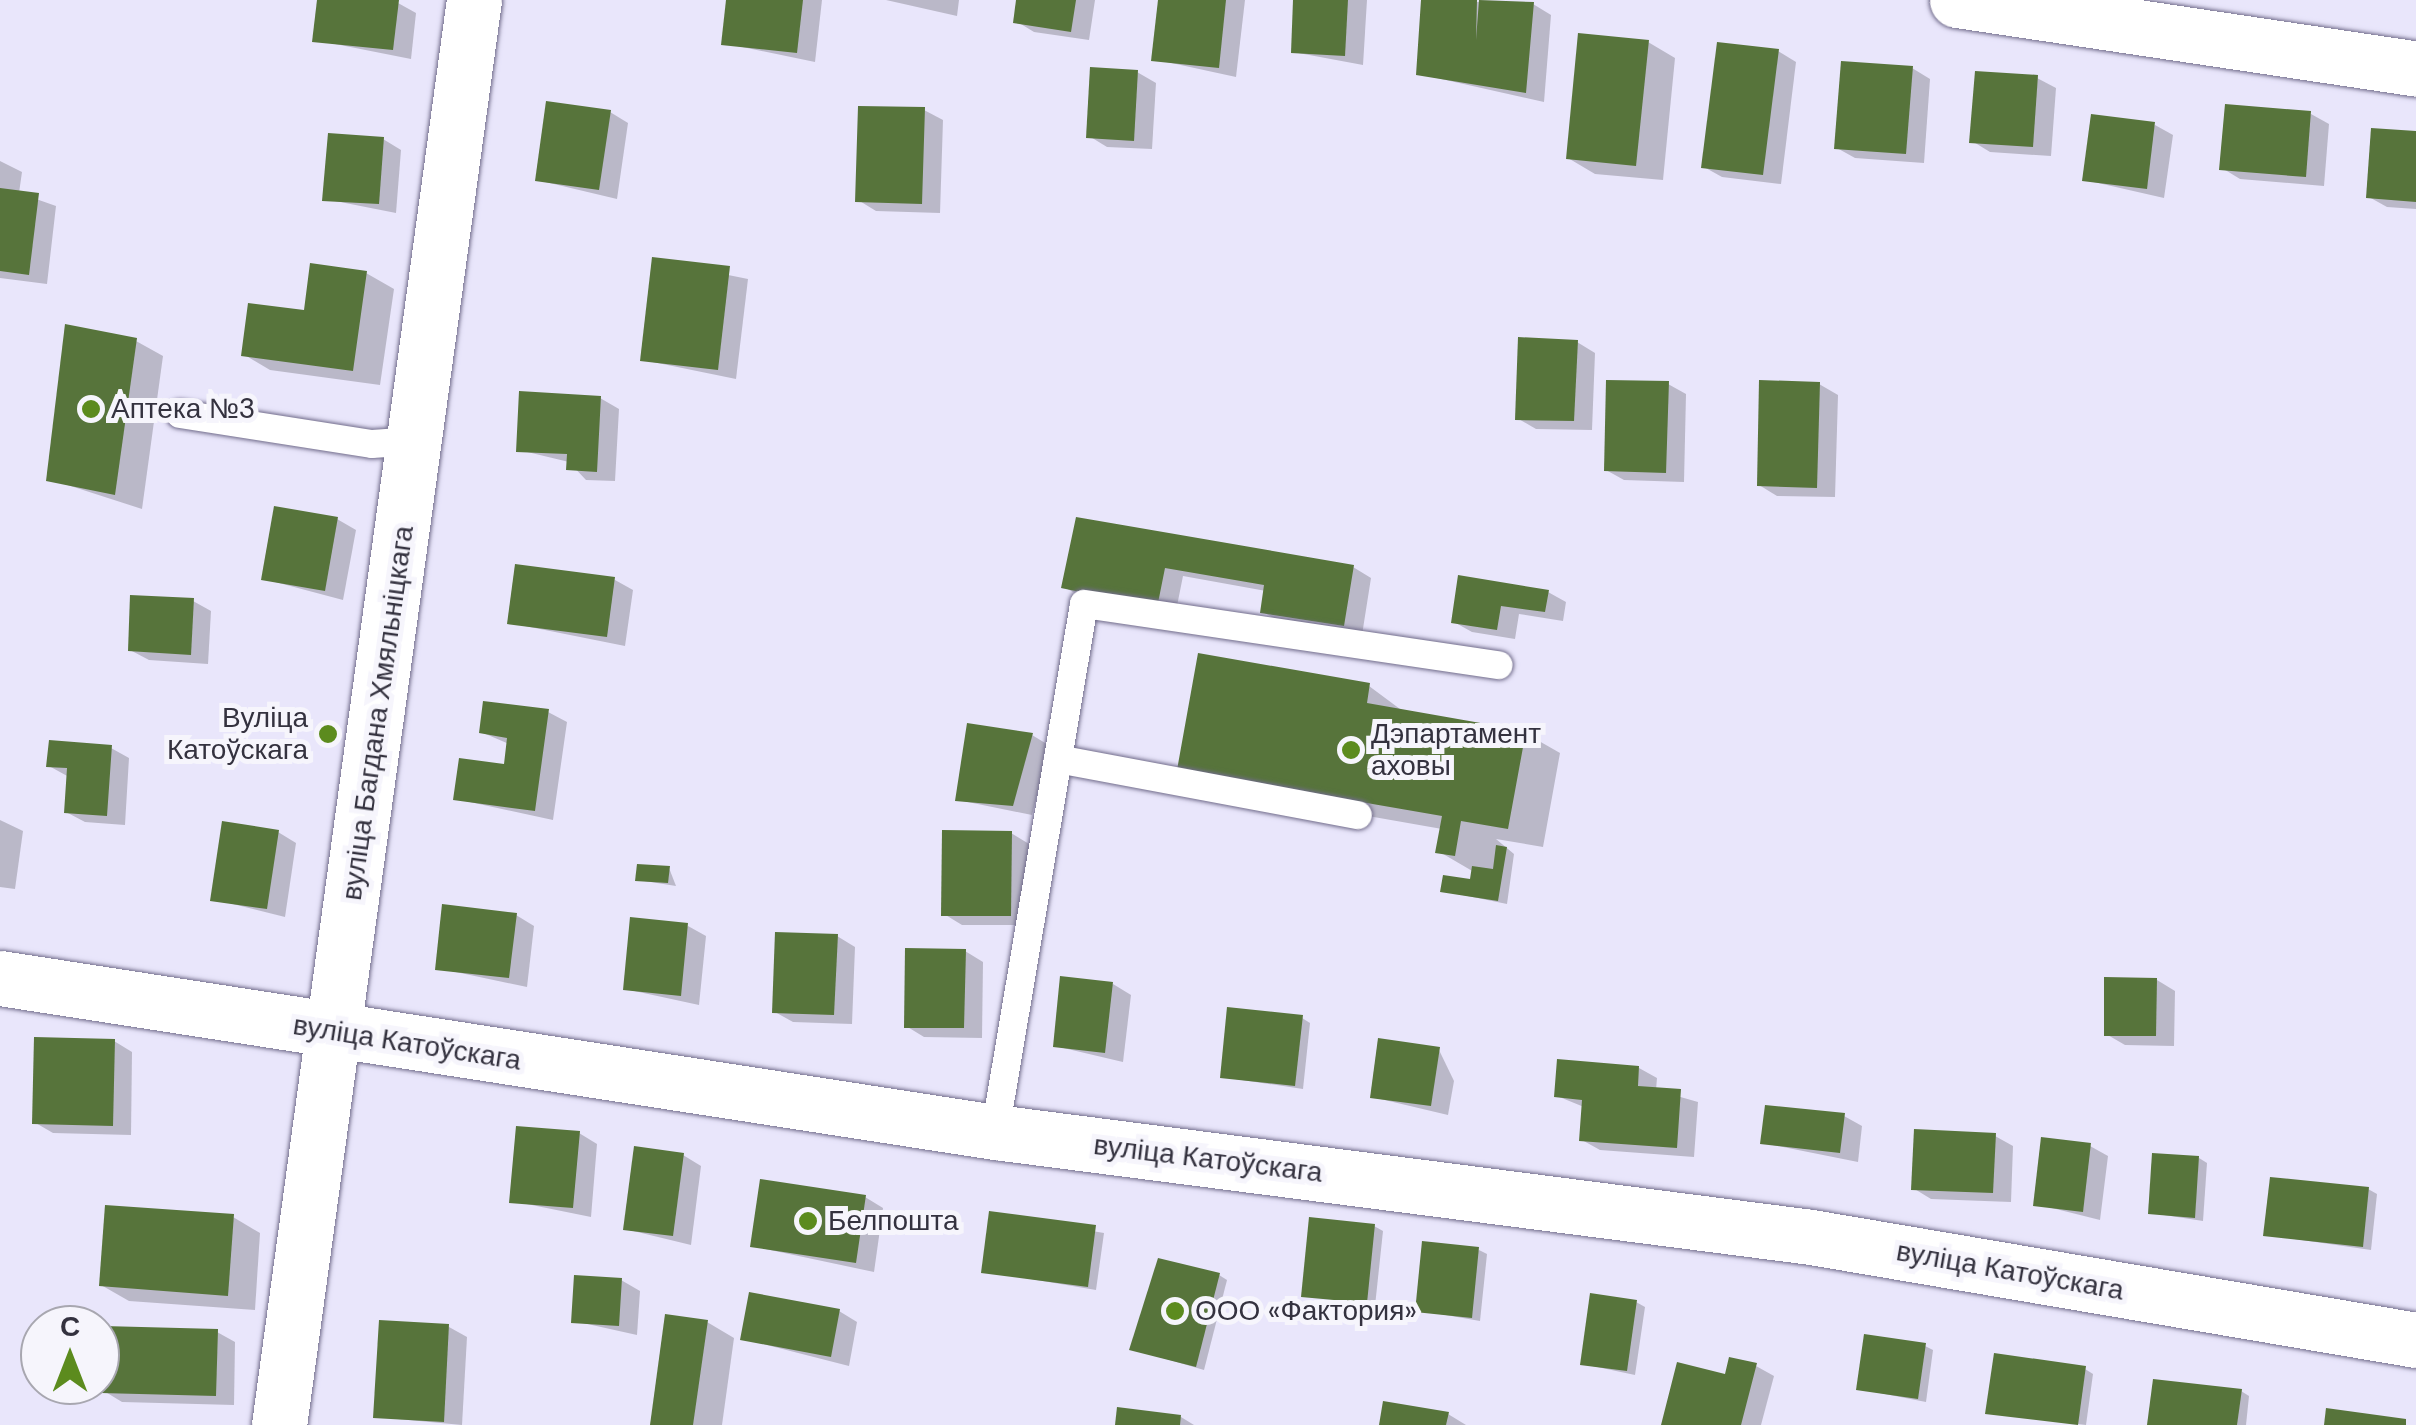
<!DOCTYPE html>
<html>
<head>
<meta charset="utf-8">
<style>
	body { margin:0 }
	#map { position:relative; width:2416px; height:1425px; overflow:hidden; background:#e9e6fb; font-family:"DM Sans",sans-serif }
	div>[style] { position:absolute }
	.shadow>* { inset:0; background:#0003 }
	.building>* { inset:0; background:#57743b }
	.roads { filter:drop-shadow(0 0 2px #716c8b) drop-shadow(0 0 2px #716c8b) }
	.service>* { height:28px; margin:-14px; padding:0 14px; transform-origin:14px; border-radius:14px; background:#fff }
	.tertiary>* { height:55px; margin:-27.5px; padding:0 27.5px; transform-origin:27.5px; border-radius:27.5px; background:#fff }
	.primary>* { height:55px; margin:-27.5px; padding:0 27.5px; transform-origin:27.5px; border-radius:27.5px; background:#fff }
	.dots>* { width:28px; height:28px; translate:-50% -50%; box-sizing:border-box; border:5px solid #f6f5fc; border-radius:50% }
	span { translate:-50% -50%; white-space:nowrap; text-align:center; line-height:1.15; -webkit-text-stroke:10px #f6f5fc; paint-order:stroke }
	.poi-label { font-size:28px; color:#34323f }
	.left { translate:0 -50%; text-align:left }
	.right { translate:-100% -50%; text-align:right }
	.street-label { font-size:28px; color:#34323f }
	.north { position:absolute; left:20px; top:1305px; width:100px; height:100px; box-sizing:border-box; background:#f6f5fc; border:2px solid #a8a7b0; border-radius:50%; rotate:0deg; font-size:28px; font-weight:700; line-height:40px; text-align:center; color:#34323f }
	.north::after { content:''; display:block; margin:auto; width:35px; height:45px; background:#5c8b1e; clip-path:polygon(50% 0,100% 100%,50% 72%,0 100%) }
</style>
</head>
<body>
<div id="map">
	<div class="shadow">
		<i style="clip-path:polygon(320px 0,398px 3px,416px 13px,411px 59px,315px 40px)"></i>
		<i style="clip-path:polygon(728px 0,822px 0,815px 62px,723px 43px)"></i>
		<i style="clip-path:polygon(886px 0,959px 0,957px 16px)"></i>
		<i style="clip-path:polygon(1019px 0,1095px 0,1089px 40px,1034px 32px,1016px 21px)"></i>
		<i style="clip-path:polygon(1160px 0,1245px 0,1236px 77px,1153px 59px)"></i>
		<i style="clip-path:polygon(1296px 0,1367px 0,1363px 65px,1293px 52px)"></i>
		<i style="clip-path:polygon(1424px 0,1533px 4px,1551px 15px,1544px 102px,1419px 74px)"></i>
		<i style="clip-path:polygon(1648px 42px,1675px 58px,1663px 180px,1595px 174px,1568px 158px)"></i>
		<i style="clip-path:polygon(1778px 51px,1796px 62px,1781px 184px,1722px 177px,1704px 167px)"></i>
		<i style="clip-path:polygon(1912px 68px,1930px 79px,1924px 163px,1855px 158px,1837px 148px)"></i>
		<i style="clip-path:polygon(1137px 72px,1156px 83px,1152px 149px,1107px 147px,1089px 136px)"></i>
		<i style="clip-path:polygon(2037px 78px,2056px 88px,2051px 156px,1990px 152px,1972px 141px)"></i>
		<i style="clip-path:polygon(924px 110px,943px 120px,940px 213px,876px 211px,858px 200px)"></i>
		<i style="clip-path:polygon(610px 112px,628px 123px,617px 199px,537px 180px)"></i>
		<i style="clip-path:polygon(2311px 114px,2329px 124px,2324px 186px,2240px 179px,2222px 168px)"></i>
		<i style="clip-path:polygon(2155px 125px,2173px 135px,2164px 198px,2085px 180px)"></i>
		<i style="clip-path:polygon(2416px 134px,2416px 209px,2387px 207px,2369px 197px)"></i>
		<i style="clip-path:polygon(383px 139px,401px 150px,396px 213px,325px 199px)"></i>
		<i style="clip-path:polygon(0 161px,22px 172px,19px 193px,56px 206px,47px 284px,0 278px)"></i>
		<i style="clip-path:polygon(654px 260px,748px 279px,736px 379px,643px 360px)"></i>
		<i style="clip-path:polygon(366px 273px,394px 289px,380px 385px,270px 370px,243px 354px)"></i>
		<i style="clip-path:polygon(136px 341px,163px 356px,142px 509px,49px 479px)"></i>
		<i style="clip-path:polygon(1577px 342px,1595px 353px,1592px 430px,1536px 429px,1517px 418px)"></i>
		<i style="clip-path:polygon(1668px 384px,1686px 394px,1684px 482px,1624px 480px,1606px 470px)"></i>
		<i style="clip-path:polygon(1819px 384px,1838px 395px,1835px 497px,1777px 496px,1759px 485px)"></i>
		<i style="clip-path:polygon(600px 398px,619px 409px,615px 481px,586px 480px,569px 462px,519px 450px)"></i>
		<i style="clip-path:polygon(337px 519px,356px 530px,343px 600px,264px 579px)"></i>
		<i style="clip-path:polygon(1078px 520px,1353px 567px,1371px 578px,1362px 635px,1281px 622px,1263px 612px,1266px 591px,1183px 576px,1175px 616px,1082px 597px,1064px 587px)"></i>
		<i style="clip-path:polygon(1461px 578px,1548px 592px,1566px 602px,1563px 621px,1519px 614px,1515px 639px,1472px 632px,1454px 622px)"></i>
		<i style="clip-path:polygon(615px 580px,633px 590px,625px 646px,510px 623px)"></i>
		<i style="clip-path:polygon(193px 601px,211px 611px,208px 664px,149px 660px,130px 650px)"></i>
		<i style="clip-path:polygon(1369px 686px,1404px 712px,1525px 733px,1560px 753px,1543px 847px,1496px 839px,1514px 854px,1507px 904px,1443px 891px,1472px 882px,1474px 872px,1438px 851px,1442px 829px,1215px 789px)"></i>
		<i style="clip-path:polygon(548px 712px,567px 722px,553px 820px,456px 799px,506px 767px,509px 744px,481px 732px)"></i>
		<i style="clip-path:polygon(1032px 735px,1050px 746px,1032px 815px,958px 800px)"></i>
		<i style="clip-path:polygon(111px 748px,129px 758px,125px 825px,85px 822px,66px 812px,69px 777px,49px 766px)"></i>
		<i style="clip-path:polygon(0 820px,23px 831px,15px 889px,0 887px)"></i>
		<i style="clip-path:polygon(278px 832px,296px 843px,285px 917px,213px 899px)"></i>
		<i style="clip-path:polygon(1011px 833px,1029px 844px,1029px 925px,962px 925px,944px 914px)"></i>
		<i style="clip-path:polygon(669px 868px,676px 886px,638px 880px)"></i>
		<i style="clip-path:polygon(516px 915px,534px 926px,527px 987px,437px 968px)"></i>
		<i style="clip-path:polygon(688px 926px,706px 936px,699px 1005px,625px 989px)"></i>
		<i style="clip-path:polygon(837px 936px,855px 947px,852px 1024px,793px 1022px,775px 1012px)"></i>
		<i style="clip-path:polygon(965px 951px,983px 962px,982px 1038px,924px 1037px,906px 1026px)"></i>
		<i style="clip-path:polygon(2157px 980px,2175px 991px,2174px 1046px,2125px 1045px,2106px 1034px)"></i>
		<i style="clip-path:polygon(1113px 984px,1131px 995px,1123px 1062px,1055px 1046px)"></i>
		<i style="clip-path:polygon(1302px 1018px,1310px 1023px,1303px 1089px,1222px 1077px)"></i>
		<i style="clip-path:polygon(114px 1041px,132px 1052px,131px 1135px,53px 1133px,34px 1122px)"></i>
		<i style="clip-path:polygon(1439px 1050px,1454px 1081px,1448px 1115px,1372px 1097px)"></i>
		<i style="clip-path:polygon(1639px 1068px,1657px 1078px,1656px 1090px,1698px 1102px,1694px 1157px,1600px 1150px,1582px 1140px,1584px 1107px,1557px 1096px)"></i>
		<i style="clip-path:polygon(1844px 1116px,1862px 1126px,1858px 1162px,1763px 1143px)"></i>
		<i style="clip-path:polygon(579px 1133px,597px 1144px,591px 1217px,512px 1201px)"></i>
		<i style="clip-path:polygon(1995px 1136px,2013px 1146px,2011px 1202px,1931px 1199px,1913px 1188px)"></i>
		<i style="clip-path:polygon(2090px 1146px,2108px 1156px,2100px 1220px,2036px 1204px)"></i>
		<i style="clip-path:polygon(683px 1155px,701px 1166px,691px 1245px,625px 1229px)"></i>
		<i style="clip-path:polygon(2199px 1158px,2207px 1163px,2203px 1221px,2151px 1213px)"></i>
		<i style="clip-path:polygon(2368px 1189px,2377px 1194px,2371px 1250px,2266px 1235px)"></i>
		<i style="clip-path:polygon(865px 1197px,883px 1208px,874px 1272px,752px 1246px)"></i>
		<i style="clip-path:polygon(991px 1214px,1104px 1233px,1096px 1290px,983px 1271px)"></i>
		<i style="clip-path:polygon(233px 1217px,260px 1233px,255px 1310px,129px 1301px,101px 1285px)"></i>
		<i style="clip-path:polygon(1374px 1226px,1383px 1231px,1375px 1306px,1304px 1295px)"></i>
		<i style="clip-path:polygon(1479px 1250px,1487px 1254px,1480px 1321px,1417px 1310px)"></i>
		<i style="clip-path:polygon(1219px 1275px,1227px 1280px,1204px 1370px,1132px 1349px)"></i>
		<i style="clip-path:polygon(621px 1280px,640px 1291px,637px 1335px,574px 1321px)"></i>
		<i style="clip-path:polygon(1636px 1302px,1645px 1307px,1635px 1375px,1583px 1364px)"></i>
		<i style="clip-path:polygon(839px 1311px,857px 1322px,849px 1366px,743px 1339px)"></i>
		<i style="clip-path:polygon(707px 1322px,734px 1338px,722px 1425px,652px 1425px)"></i>
		<i style="clip-path:polygon(449px 1327px,467px 1337px,462px 1425px,376px 1417px)"></i>
		<i style="clip-path:polygon(217px 1332px,235px 1342px,234px 1405px,122px 1402px,104px 1391px)"></i>
		<i style="clip-path:polygon(1925px 1346px,1933px 1350px,1926px 1402px,1859px 1389px)"></i>
		<i style="clip-path:polygon(1756px 1366px,1774px 1376px,1761px 1425px,1663px 1425px)"></i>
		<i style="clip-path:polygon(2085px 1369px,2093px 1374px,2086px 1425px,1988px 1413px)"></i>
		<i style="clip-path:polygon(2241px 1391px,2249px 1396px,2246px 1425px,2150px 1425px)"></i>
		<i style="clip-path:polygon(1448px 1414px,1466px 1425px,1381px 1425px)"></i>
		<i style="clip-path:polygon(1181px 1417px,1194px 1425px,1118px 1425px)"></i>
	</div>
	<div class="building">
		<i style="clip-path:polygon(317px 0,399px 0,393px 50px,312px 42px)"></i>
		<i style="clip-path:polygon(726px 0,803px 0,797px 53px,721px 45px)"></i>
		<i style="clip-path:polygon(1016px 0,1076px 0,1071px 32px,1013px 23px)"></i>
		<i style="clip-path:polygon(1158px 0,1226px 0,1219px 68px,1151px 61px)"></i>
		<i style="clip-path:polygon(1293px 0,1348px 0,1345px 56px,1291px 53px)"></i>
		<i style="clip-path:polygon(1421px 0,1477px 0,1476px 40px,1479px 0,1534px 2px,1526px 93px,1416px 75px)"></i>
		<i style="clip-path:polygon(1578px 33px,1649px 40px,1636px 166px,1566px 159px)"></i>
		<i style="clip-path:polygon(1717px 42px,1779px 49px,1763px 175px,1701px 168px)"></i>
		<i style="clip-path:polygon(1841px 61px,1913px 66px,1906px 154px,1834px 149px)"></i>
		<i style="clip-path:polygon(1090px 67px,1138px 70px,1134px 141px,1086px 138px)"></i>
		<i style="clip-path:polygon(1975px 71px,2038px 75px,2033px 147px,1969px 143px)"></i>
		<i style="clip-path:polygon(546px 101px,611px 110px,599px 190px,535px 181px)"></i>
		<i style="clip-path:polygon(2225px 104px,2311px 111px,2306px 177px,2219px 170px)"></i>
		<i style="clip-path:polygon(858px 106px,925px 107px,922px 204px,855px 202px)"></i>
		<i style="clip-path:polygon(2091px 114px,2155px 122px,2147px 189px,2082px 181px)"></i>
		<i style="clip-path:polygon(2371px 128px,2416px 131px,2416px 202px,2366px 198px)"></i>
		<i style="clip-path:polygon(328px 133px,384px 137px,379px 204px,322px 201px)"></i>
		<i style="clip-path:polygon(0 188px,39px 193px,29px 275px,0 271px)"></i>
		<i style="clip-path:polygon(652px 257px,730px 266px,718px 370px,640px 361px)"></i>
		<i style="clip-path:polygon(310px 263px,367px 271px,353px 371px,241px 356px,248px 303px,304px 310px)"></i>
		<i style="clip-path:polygon(65px 324px,137px 338px,115px 495px,46px 481px)"></i>
		<i style="clip-path:polygon(1518px 337px,1578px 340px,1574px 421px,1515px 420px)"></i>
		<i style="clip-path:polygon(1606px 380px,1669px 381px,1666px 473px,1604px 471px)"></i>
		<i style="clip-path:polygon(1759px 380px,1820px 382px,1817px 488px,1757px 486px)"></i>
		<i style="clip-path:polygon(519px 391px,601px 396px,597px 472px,566px 470px,567px 454px,516px 452px)"></i>
		<i style="clip-path:polygon(274px 506px,338px 517px,325px 591px,261px 580px)"></i>
		<i style="clip-path:polygon(1076px 517px,1354px 565px,1344px 626px,1260px 613px,1264px 585px,1165px 568px,1157px 608px,1061px 588px)"></i>
		<i style="clip-path:polygon(515px 564px,615px 577px,607px 637px,507px 624px)"></i>
		<i style="clip-path:polygon(1458px 575px,1549px 590px,1545px 612px,1501px 606px,1497px 630px,1451px 623px)"></i>
		<i style="clip-path:polygon(130px 595px,194px 598px,191px 655px,128px 651px)"></i>
		<i style="clip-path:polygon(1198px 653px,1370px 683px,1367px 703px,1526px 731px,1508px 829px,1461px 821px,1455px 856px,1435px 853px,1442px 816px,1177px 770px)"></i>
		<i style="clip-path:polygon(483px 701px,549px 709px,535px 811px,453px 800px,459px 758px,504px 764px,507px 738px,479px 733px)"></i>
		<i style="clip-path:polygon(967px 723px,1033px 733px,1013px 806px,955px 801px)"></i>
		<i style="clip-path:polygon(49px 740px,112px 745px,107px 816px,64px 813px,67px 768px,46px 767px)"></i>
		<i style="clip-path:polygon(222px 821px,279px 830px,267px 909px,210px 901px)"></i>
		<i style="clip-path:polygon(942px 830px,1012px 831px,1011px 916px,941px 916px)"></i>
		<i style="clip-path:polygon(1496px 845px,1507px 847px,1498px 901px,1440px 892px,1443px 875px,1470px 879px,1472px 866px,1493px 869px)"></i>
		<i style="clip-path:polygon(637px 864px,670px 866px,668px 883px,635px 881px)"></i>
		<i style="clip-path:polygon(442px 904px,517px 913px,509px 978px,435px 970px)"></i>
		<i style="clip-path:polygon(630px 917px,688px 923px,681px 996px,623px 990px)"></i>
		<i style="clip-path:polygon(775px 932px,838px 934px,834px 1015px,772px 1013px)"></i>
		<i style="clip-path:polygon(905px 948px,966px 949px,964px 1028px,904px 1028px)"></i>
		<i style="clip-path:polygon(1060px 976px,1113px 982px,1105px 1053px,1053px 1047px)"></i>
		<i style="clip-path:polygon(2104px 977px,2157px 978px,2156px 1036px,2104px 1036px)"></i>
		<i style="clip-path:polygon(1227px 1007px,1303px 1015px,1295px 1086px,1220px 1078px)"></i>
		<i style="clip-path:polygon(34px 1037px,115px 1039px,113px 1126px,32px 1124px)"></i>
		<i style="clip-path:polygon(1378px 1038px,1440px 1047px,1431px 1106px,1370px 1098px)"></i>
		<i style="clip-path:polygon(1557px 1059px,1639px 1066px,1638px 1086px,1681px 1089px,1677px 1148px,1579px 1141px,1582px 1100px,1554px 1097px)"></i>
		<i style="clip-path:polygon(1765px 1105px,1845px 1113px,1840px 1153px,1760px 1144px)"></i>
		<i style="clip-path:polygon(516px 1126px,580px 1131px,573px 1208px,509px 1203px)"></i>
		<i style="clip-path:polygon(1914px 1129px,1996px 1133px,1993px 1193px,1911px 1190px)"></i>
		<i style="clip-path:polygon(2041px 1137px,2091px 1143px,2083px 1212px,2033px 1206px)"></i>
		<i style="clip-path:polygon(634px 1146px,684px 1153px,673px 1236px,623px 1230px)"></i>
		<i style="clip-path:polygon(2152px 1153px,2199px 1156px,2195px 1218px,2148px 1214px)"></i>
		<i style="clip-path:polygon(2270px 1177px,2369px 1187px,2363px 1247px,2263px 1236px)"></i>
		<i style="clip-path:polygon(760px 1179px,866px 1195px,856px 1263px,750px 1247px)"></i>
		<i style="clip-path:polygon(105px 1205px,234px 1214px,228px 1296px,99px 1286px)"></i>
		<i style="clip-path:polygon(989px 1211px,1096px 1225px,1088px 1287px,981px 1273px)"></i>
		<i style="clip-path:polygon(1309px 1217px,1375px 1224px,1367px 1303px,1301px 1297px)"></i>
		<i style="clip-path:polygon(1422px 1241px,1479px 1247px,1472px 1318px,1415px 1312px)"></i>
		<i style="clip-path:polygon(1158px 1258px,1220px 1273px,1196px 1367px,1129px 1350px)"></i>
		<i style="clip-path:polygon(574px 1275px,622px 1278px,619px 1326px,571px 1323px)"></i>
		<i style="clip-path:polygon(749px 1292px,840px 1309px,831px 1357px,740px 1340px)"></i>
		<i style="clip-path:polygon(1590px 1293px,1637px 1300px,1627px 1371px,1580px 1365px)"></i>
		<i style="clip-path:polygon(665px 1314px,708px 1320px,693px 1425px,650px 1425px)"></i>
		<i style="clip-path:polygon(379px 1320px,449px 1324px,444px 1422px,373px 1418px)"></i>
		<i style="clip-path:polygon(103px 1326px,218px 1329px,216px 1396px,101px 1393px)"></i>
		<i style="clip-path:polygon(1864px 1334px,1926px 1343px,1918px 1399px,1856px 1390px)"></i>
		<i style="clip-path:polygon(1994px 1353px,2086px 1366px,2078px 1425px,1985px 1414px)"></i>
		<i style="clip-path:polygon(1729px 1357px,1757px 1363px,1741px 1425px,1661px 1425px,1677px 1362px,1725px 1374px)"></i>
		<i style="clip-path:polygon(2153px 1379px,2242px 1389px,2237px 1425px,2147px 1425px)"></i>
		<i style="clip-path:polygon(1383px 1401px,1449px 1412px,1446px 1425px,1379px 1425px)"></i>
		<i style="clip-path:polygon(1117px 1407px,1181px 1415px,1180px 1425px,1115px 1425px)"></i>
		<i style="clip-path:polygon(2326px 1408px,2406px 1419px,2406px 1425px,2324px 1425px)"></i>
	</div>
	<div class="roads">
		<div class="service">
			<i style="left:180px;top:414px;width:194px;rotate:8.9deg"></i>
			<i style="left:372px;top:444px;width:43px;rotate:-4deg"></i>
			<i style="left:1058px;top:759px;width:305px;rotate:10.6deg"></i>
			<i style="left:995px;top:1132px;width:535px;rotate:-80.43deg"></i>
			<i style="left:1084px;top:604px;width:419px;rotate:8.4deg"></i>
		</div>
		<div class="tertiary">
			<i style="left:1957px;top:0;width:464px;rotate:8.5deg"></i>
			<i style="left:0;top:978px;width:1007px;rotate:8.8deg"></i>
			<i style="left:995px;top:1132px;width:823px;rotate:7.33deg"></i>
			<i style="left:1811px;top:1237px;width:614px;rotate:9.66deg"></i>
		</div>
		<div class="primary">
			<i style="left:279px;top:1425px;width:1438px;rotate:-82.21deg"></i>
		</div>
	</div>
	<div class="dots">
		<i style="left:91px;top:409px;background:#5c8b1e"></i>
		<i style="left:328px;top:734px;background:#5c8b1e"></i>
		<i style="left:1351px;top:750px;background:#5c8b1e"></i>
		<i style="left:808px;top:1221px;background:#5c8b1e"></i>
		<i style="left:1175px;top:1311px;background:#5c8b1e"></i>
	</div>
	<div class="poi-label">
		<span class="left" style="left:111px;top:409px">Аптека №3</span>
		<span class="right" style="left:308px;top:734px">Вуліца<br>Катоўскага</span>
		<span class="left" style="left:1371px;top:750px">Дэпартамент<br>аховы</span>
		<span class="left" style="left:828px;top:1221px">Белпошта</span>
		<span class="left" style="left:1195px;top:1311px">ООО «Фактория»</span>
	</div>
	<div class="street-label">
		<span style="left:378px;top:713px;rotate:-82deg">вуліца Багдана Хмяльніцкага</span>
		<span style="left:407px;top:1043px;rotate:9deg">вуліца Катоўскага</span>
		<span style="left:1208px;top:1159px;rotate:7deg">вуліца Катоўскага</span>
		<span style="left:2010px;top:1271px;rotate:10deg">вуліца Катоўскага</span>
	</div>
	<div class="north">С</div>
</div>
</body>
</html>
